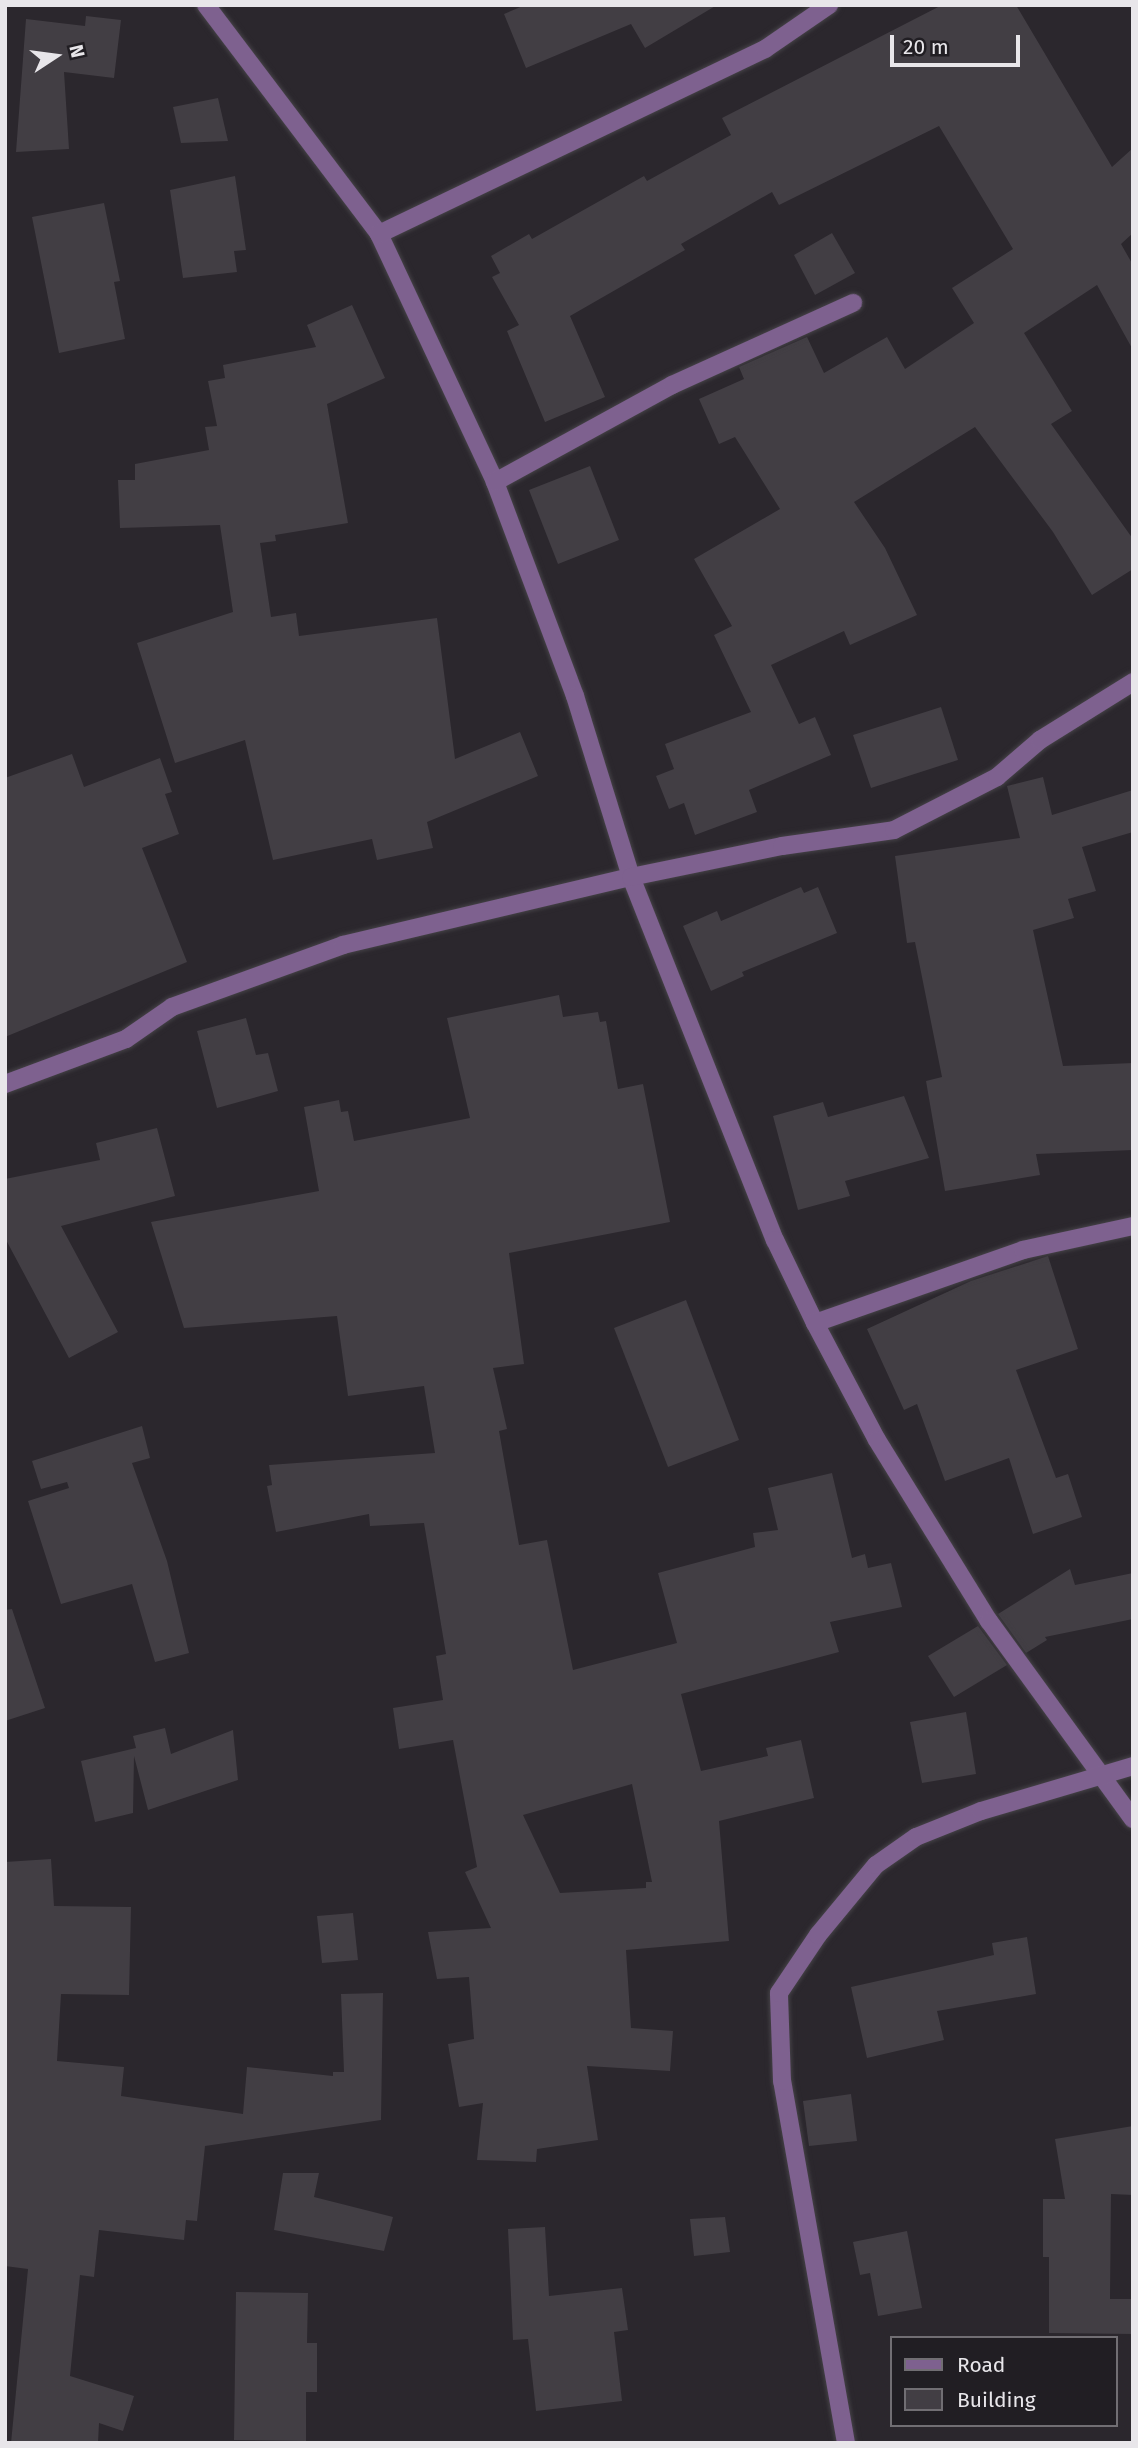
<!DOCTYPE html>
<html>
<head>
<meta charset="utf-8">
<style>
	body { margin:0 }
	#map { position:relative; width:1138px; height:2448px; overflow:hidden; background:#2b272d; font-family:"Fira Sans",sans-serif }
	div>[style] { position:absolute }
	.building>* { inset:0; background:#423e44 }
	.roads { filter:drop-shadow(0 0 2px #454247) drop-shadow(0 0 2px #454247) }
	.minor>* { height:18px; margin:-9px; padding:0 9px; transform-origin:9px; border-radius:9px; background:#7e618f }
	span { translate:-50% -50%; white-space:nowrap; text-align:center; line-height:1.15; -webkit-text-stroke:6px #211e23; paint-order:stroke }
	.frame { position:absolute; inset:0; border:7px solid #e8e6ea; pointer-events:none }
	.legend { position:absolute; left:890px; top:2336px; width:228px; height:91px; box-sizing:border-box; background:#211e23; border:2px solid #716e73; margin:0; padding:9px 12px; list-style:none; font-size:21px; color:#e8e6ea }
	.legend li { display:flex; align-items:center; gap:14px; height:35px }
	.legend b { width:35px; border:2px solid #716e73 }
	.north { position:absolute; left:21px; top:21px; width:70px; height:70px; -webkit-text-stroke:5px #211e23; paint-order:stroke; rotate:77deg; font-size:19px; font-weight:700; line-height:28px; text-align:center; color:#e8e6ea }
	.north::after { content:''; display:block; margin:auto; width:24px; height:32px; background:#e8e6ea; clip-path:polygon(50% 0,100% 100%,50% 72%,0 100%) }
	.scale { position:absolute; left:890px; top:35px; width:130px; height:32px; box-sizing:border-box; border:4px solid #e8e6ea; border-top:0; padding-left:9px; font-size:21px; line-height:24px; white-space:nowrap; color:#e8e6ea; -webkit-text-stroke:5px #211e23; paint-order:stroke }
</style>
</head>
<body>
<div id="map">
	<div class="building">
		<i style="clip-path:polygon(525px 5px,717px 5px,645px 48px,631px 24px,526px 68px,504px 14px)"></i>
		<i style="clip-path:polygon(942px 5px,1016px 5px,1112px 167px,1133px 148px,1133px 233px,1121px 244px,1133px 265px,1133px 350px,1097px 285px,1024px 333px,1072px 411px,1051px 424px,1133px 539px,1133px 569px,1092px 595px,1053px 532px,975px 427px,854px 502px,885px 548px,917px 615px,850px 645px,844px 631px,771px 665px,799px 724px,815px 717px,831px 755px,749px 790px,757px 812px,695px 835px,684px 803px,669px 809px,656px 776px,674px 769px,665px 744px,751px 712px,714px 635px,732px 626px,694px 559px,780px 509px,735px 437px,719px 444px,699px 399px,744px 379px,739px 367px,807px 337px,824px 373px,887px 337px,905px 369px,974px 323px,952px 288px,1013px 249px,939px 126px,779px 205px,772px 192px,681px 244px,685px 250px,570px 316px,605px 397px,545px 422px,507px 331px,519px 325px,492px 277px,500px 273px,491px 256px,529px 234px,532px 239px,644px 176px,647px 181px,731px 135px,722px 118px)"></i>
		<i style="clip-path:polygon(86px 16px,121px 20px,114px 78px,64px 72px,69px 149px,16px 152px,26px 19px,85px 26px)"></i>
		<i style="clip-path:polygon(218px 98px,228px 141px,181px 143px,173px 107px)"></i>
		<i style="clip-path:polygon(235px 176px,246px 250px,234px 251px,237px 272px,183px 278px,170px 190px)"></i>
		<i style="clip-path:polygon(104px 203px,120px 281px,114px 282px,125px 339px,59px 353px,32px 217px)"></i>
		<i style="clip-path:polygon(832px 233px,855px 273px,815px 295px,794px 255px)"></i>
		<i style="clip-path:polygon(352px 305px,385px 378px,327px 404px,348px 523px,275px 535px,276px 541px,260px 543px,271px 617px,296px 613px,299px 636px,437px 618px,455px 759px,520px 732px,538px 776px,427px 822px,433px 848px,377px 860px,372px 839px,273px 860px,245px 740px,175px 763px,137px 643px,233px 612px,220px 525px,120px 528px,118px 480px,135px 480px,135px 464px,209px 450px,205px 427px,217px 426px,208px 381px,225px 378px,223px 365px,316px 347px,307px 325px)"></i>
		<i style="clip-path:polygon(590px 466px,619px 540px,558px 564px,529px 490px)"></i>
		<i style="clip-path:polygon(941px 707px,958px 760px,871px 788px,853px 735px)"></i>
		<i style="clip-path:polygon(72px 754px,84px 787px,160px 758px,172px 792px,165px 794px,179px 834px,142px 848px,187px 962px,5px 1037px,5px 778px)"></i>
		<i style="clip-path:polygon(1043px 777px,1052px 815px,1133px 790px,1133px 832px,1082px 847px,1096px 891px,1068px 899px,1074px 918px,1033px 930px,1063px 1066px,1133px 1063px,1133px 1150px,1036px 1154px,1040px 1175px,945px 1191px,926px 1081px,942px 1077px,915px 942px,907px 943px,895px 856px,1020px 838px,1007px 786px)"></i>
		<i style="clip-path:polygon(801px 887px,804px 893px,818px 887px,837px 933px,742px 972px,744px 976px,711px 991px,683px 926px,717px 911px,721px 921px)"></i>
		<i style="clip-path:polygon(evenodd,559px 995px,563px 1017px,598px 1012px,600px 1022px,606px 1021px,618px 1089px,643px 1084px,670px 1222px,509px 1253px,524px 1364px,493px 1368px,507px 1429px,499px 1431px,519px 1545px,547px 1540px,573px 1670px,677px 1643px,658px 1573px,755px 1547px,753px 1533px,778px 1530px,768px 1488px,832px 1473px,852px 1558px,865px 1554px,868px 1568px,891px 1563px,902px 1607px,830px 1622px,839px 1652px,681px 1694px,701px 1771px,768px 1756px,766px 1748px,801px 1740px,814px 1798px,719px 1821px,729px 1941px,626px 1950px,631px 2028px,673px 2031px,670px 2071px,587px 2066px,598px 2140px,537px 2149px,536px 2162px,477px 2160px,483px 2103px,459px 2107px,448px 2044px,474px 2039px,469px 1977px,437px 1979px,428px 1932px,491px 1928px,465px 1872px,477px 1867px,453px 1740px,399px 1749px,393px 1708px,443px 1700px,436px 1656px,446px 1654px,424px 1523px,370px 1526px,369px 1514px,276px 1532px,267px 1486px,272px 1485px,269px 1465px,435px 1453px,424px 1386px,348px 1396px,337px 1316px,184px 1328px,151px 1222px,319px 1191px,304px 1107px,339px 1100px,341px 1112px,348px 1111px,354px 1141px,470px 1118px,447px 1018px,559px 995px,632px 1784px,652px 1882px,646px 1882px,646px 1888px,560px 1893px,523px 1815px,632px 1784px)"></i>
		<i style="clip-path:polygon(246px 1018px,256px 1055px,268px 1053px,278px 1091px,217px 1108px,197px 1031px)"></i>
		<i style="clip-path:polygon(904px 1096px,929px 1158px,845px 1181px,850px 1196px,798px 1210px,773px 1116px,823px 1102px,828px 1117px)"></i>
		<i style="clip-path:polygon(157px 1128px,175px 1196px,61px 1226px,118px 1332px,69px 1358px,5px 1238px,5px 1179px,100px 1160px,96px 1143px)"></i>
		<i style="clip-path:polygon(1048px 1256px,1078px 1349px,1016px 1370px,1056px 1478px,1068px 1474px,1082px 1517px,1033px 1534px,1009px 1458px,945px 1481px,917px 1404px,904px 1410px,867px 1329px,971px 1281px)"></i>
		<i style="clip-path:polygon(686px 1300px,739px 1440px,668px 1467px,614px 1328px)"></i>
		<i style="clip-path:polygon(142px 1426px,150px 1458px,132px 1463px,167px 1561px,189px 1653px,155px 1662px,132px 1584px,61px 1604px,28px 1501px,69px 1488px,67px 1482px,41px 1489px,32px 1461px)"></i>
		<i style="clip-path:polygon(1070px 1569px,1075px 1585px,1133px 1573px,1133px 1619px,1045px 1637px,1047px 1640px,1026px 1653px,998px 1614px)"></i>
		<i style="clip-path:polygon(12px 1609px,45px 1708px,5px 1721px,5px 1610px)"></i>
		<i style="clip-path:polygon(978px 1626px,1007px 1665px,954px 1697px,928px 1656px)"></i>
		<i style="clip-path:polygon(966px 1712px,976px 1774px,922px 1783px,910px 1722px)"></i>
		<i style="clip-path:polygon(165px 1728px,171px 1754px,233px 1730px,238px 1780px,148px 1810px,134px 1756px,133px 1813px,95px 1822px,81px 1761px,136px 1748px,133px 1736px)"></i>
		<i style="clip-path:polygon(51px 1859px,54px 1906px,131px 1907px,129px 1995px,61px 1994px,57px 2061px,124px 2067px,121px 2096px,243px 2114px,247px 2067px,333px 2076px,333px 2072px,344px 2072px,341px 1994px,383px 1993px,381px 2120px,205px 2146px,197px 2221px,186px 2220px,184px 2240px,99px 2230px,94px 2277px,80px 2275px,70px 2376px,134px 2396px,123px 2431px,99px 2423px,98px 2443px,11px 2443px,28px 2269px,5px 2266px,5px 1862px)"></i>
		<i style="clip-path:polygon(353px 1913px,358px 1960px,322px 1963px,317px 1916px)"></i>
		<i style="clip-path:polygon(1027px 1937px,1036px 1994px,937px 2011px,944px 2040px,867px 2058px,851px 1987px,994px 1955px,992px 1943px)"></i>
		<i style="clip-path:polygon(851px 2094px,857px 2141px,809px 2146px,803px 2101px)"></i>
		<i style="clip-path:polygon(1133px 2126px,1133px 2195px,1111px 2194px,1110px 2299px,1133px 2299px,1133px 2334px,1049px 2333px,1049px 2257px,1043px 2257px,1043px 2199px,1065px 2199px,1055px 2139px)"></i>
		<i style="clip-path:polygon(283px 2173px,319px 2173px,314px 2197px,393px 2217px,384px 2251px,274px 2230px)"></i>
		<i style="clip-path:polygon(725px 2217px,730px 2252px,694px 2256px,690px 2219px)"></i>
		<i style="clip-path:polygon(545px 2227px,549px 2296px,622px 2288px,628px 2330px,614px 2332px,622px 2401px,536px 2411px,528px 2339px,513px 2340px,508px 2229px)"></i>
		<i style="clip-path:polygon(907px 2231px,922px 2308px,878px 2316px,870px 2273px,860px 2275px,853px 2242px)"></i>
		<i style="clip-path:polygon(236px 2292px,308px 2293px,307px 2343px,317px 2343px,317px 2392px,306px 2392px,306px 2441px,234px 2440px)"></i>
	</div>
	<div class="roads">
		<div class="minor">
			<i style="left:206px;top:5px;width:287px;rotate:52.9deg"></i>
			<i style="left:379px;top:234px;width:274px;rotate:64.9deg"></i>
			<i style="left:495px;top:482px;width:228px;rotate:69.5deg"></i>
			<i style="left:575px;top:696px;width:189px;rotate:72.8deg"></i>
			<i style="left:631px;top:877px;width:391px;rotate:68.4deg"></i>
			<i style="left:775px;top:1240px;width:92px;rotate:64.3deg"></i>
			<i style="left:815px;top:1323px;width:132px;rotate:62.1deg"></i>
			<i style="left:877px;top:1440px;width:213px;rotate:58.3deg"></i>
			<i style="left:989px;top:1621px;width:245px;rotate:54deg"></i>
			<i style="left:379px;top:234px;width:428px;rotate:-25.6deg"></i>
			<i style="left:765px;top:49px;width:78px;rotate:-34.5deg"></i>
			<i style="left:495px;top:482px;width:202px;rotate:-28.7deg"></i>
			<i style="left:672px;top:385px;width:199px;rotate:-24.4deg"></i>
			<i style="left:5px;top:1084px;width:129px;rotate:-20.4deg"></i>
			<i style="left:126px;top:1039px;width:56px;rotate:-34.8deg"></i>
			<i style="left:172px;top:1007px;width:182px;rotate:-19.9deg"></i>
			<i style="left:343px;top:945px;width:296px;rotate:-13.3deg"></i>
			<i style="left:631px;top:877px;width:154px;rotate:-11.6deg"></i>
			<i style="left:782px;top:846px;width:113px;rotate:-8.1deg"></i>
			<i style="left:894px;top:830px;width:116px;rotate:-27.2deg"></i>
			<i style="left:997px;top:777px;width:57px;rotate:-40.7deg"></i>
			<i style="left:1040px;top:740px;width:110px;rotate:-31.9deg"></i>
			<i style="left:815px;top:1323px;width:220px;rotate:-19.3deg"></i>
			<i style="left:1023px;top:1250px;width:113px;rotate:-12.3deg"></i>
			<i style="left:846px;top:2443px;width:368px;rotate:-100deg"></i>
			<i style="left:782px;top:2081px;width:88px;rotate:-92deg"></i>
			<i style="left:779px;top:1993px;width:70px;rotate:-56.1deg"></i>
			<i style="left:818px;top:1935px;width:91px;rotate:-50.4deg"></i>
			<i style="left:876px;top:1865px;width:49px;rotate:-35deg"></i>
			<i style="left:916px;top:1837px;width:70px;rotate:-21.8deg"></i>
			<i style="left:981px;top:1811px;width:159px;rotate:-16.5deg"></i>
		</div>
	</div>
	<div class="frame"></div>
	<ul class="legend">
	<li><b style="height:9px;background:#7e618f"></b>Road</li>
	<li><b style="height:19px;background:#423e44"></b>Building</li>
	</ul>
	<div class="north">N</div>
	<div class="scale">20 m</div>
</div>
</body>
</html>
